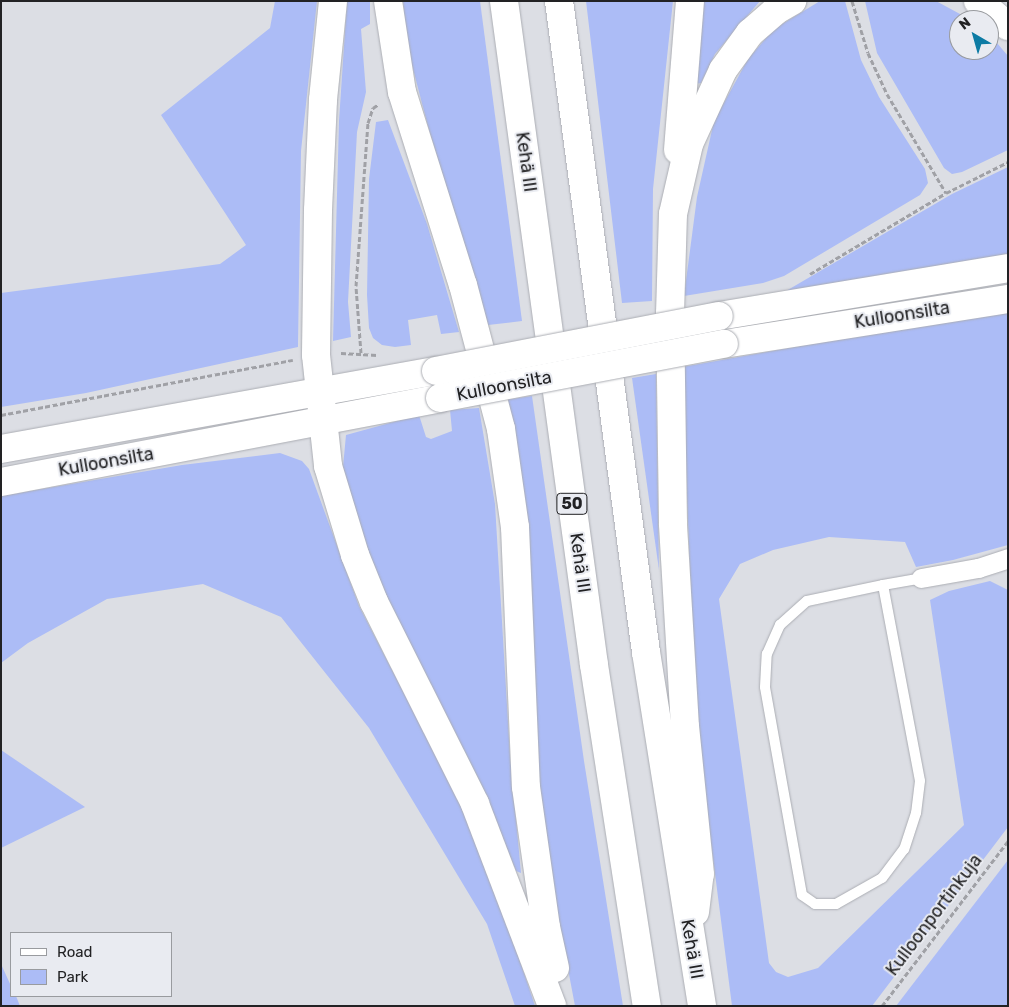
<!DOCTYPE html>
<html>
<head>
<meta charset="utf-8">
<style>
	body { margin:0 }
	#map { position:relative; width:1009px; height:1007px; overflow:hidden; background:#dcdee4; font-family:Rubik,sans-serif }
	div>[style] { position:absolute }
	.green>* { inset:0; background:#acbcf6 }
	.path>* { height:3px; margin-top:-1.5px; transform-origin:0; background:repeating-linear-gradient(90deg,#a0a1a6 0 5px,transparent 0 7.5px) }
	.roads { filter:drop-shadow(0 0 1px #abadb3) drop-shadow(0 0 1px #abadb3) }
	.service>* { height:10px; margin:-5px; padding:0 5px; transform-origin:5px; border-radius:5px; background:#fff }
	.minor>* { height:19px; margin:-9.5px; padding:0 9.5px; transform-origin:9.5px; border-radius:9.5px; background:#fff }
	.secondary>* { height:28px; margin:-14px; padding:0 14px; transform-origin:14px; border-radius:14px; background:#fff }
	.trunk>* { height:28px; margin:-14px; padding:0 14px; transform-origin:14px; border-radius:14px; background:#fff }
	.bridges { filter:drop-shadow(0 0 1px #abadb3) drop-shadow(0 0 1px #abadb3) }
	.secondary-bridge>* { height:28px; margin:-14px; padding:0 14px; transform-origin:14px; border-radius:14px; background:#fff }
	span { translate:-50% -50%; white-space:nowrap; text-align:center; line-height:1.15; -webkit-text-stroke:4px #e9ebf1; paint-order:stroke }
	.shield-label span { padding:1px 4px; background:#e9ebf1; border:1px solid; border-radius:4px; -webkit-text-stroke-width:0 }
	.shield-label { font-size:16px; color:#222224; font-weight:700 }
	.street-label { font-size:18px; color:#222224 }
	.frame { position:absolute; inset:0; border:2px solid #222224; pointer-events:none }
	.legend { position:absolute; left:10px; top:932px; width:162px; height:65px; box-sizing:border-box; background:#e9ebf1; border:1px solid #999b9f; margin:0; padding:6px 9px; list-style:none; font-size:15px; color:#222224 }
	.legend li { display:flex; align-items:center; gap:10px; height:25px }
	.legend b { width:25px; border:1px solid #999b9f }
	.north { position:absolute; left:949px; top:10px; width:50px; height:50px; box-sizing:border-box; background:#e9ebf1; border:1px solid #999b9f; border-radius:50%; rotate:322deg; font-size:14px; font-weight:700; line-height:20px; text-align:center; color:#222224 }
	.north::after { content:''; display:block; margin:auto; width:18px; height:22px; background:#0d7ba4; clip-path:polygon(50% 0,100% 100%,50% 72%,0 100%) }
</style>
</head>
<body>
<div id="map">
	<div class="green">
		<i style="clip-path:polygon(275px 1px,317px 1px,301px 151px,298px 347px,86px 393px,1px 407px,1px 293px,220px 264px,246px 245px,161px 115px,270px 28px)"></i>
		<i style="clip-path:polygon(347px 1px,370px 1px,370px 24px,361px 29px,366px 92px,357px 132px,348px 302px,351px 337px,333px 341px,339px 121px)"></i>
		<i style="clip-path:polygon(403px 1px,480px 1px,522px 321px,488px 325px,429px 130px,407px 46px)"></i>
		<i style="clip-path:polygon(586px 1px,673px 1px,653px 189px,652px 301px,622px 303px)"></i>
		<i style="clip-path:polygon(703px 1px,760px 1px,715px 54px,701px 83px,695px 84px)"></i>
		<i style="clip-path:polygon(820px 1px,845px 1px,861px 60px,879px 97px,925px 169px,928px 183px,920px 195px,784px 276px,763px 283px,684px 296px,697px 197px,714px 121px,748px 59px,774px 29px)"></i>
		<i style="clip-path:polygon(865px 1px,936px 1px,971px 20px,959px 20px,959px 50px,989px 50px,989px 35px,997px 43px,1008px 56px,1008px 150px,962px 172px,952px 174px,944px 168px,877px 53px)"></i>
		<i style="clip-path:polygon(388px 120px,427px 224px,459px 332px,441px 334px,437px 315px,408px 320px,411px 345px,395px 347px,382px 345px,373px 338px,369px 328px,367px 295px,369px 179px,376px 122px)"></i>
		<i style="clip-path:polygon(1008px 167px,1008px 254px,774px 298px,952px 194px)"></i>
		<i style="clip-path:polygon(1008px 309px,1008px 545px,953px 560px,916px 567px,905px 542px,829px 537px,773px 550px,740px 564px,719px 599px,769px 963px,776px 972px,788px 977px,818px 968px,964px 825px,930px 600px,949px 591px,990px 581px,1008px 590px,1008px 827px,872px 1006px,732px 1006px,696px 726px,682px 367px)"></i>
		<i style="clip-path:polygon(656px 374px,659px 570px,632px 378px)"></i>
		<i style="clip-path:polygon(532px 396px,584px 761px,623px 1006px,575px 1006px,544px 842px,504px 400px)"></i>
		<i style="clip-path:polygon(479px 408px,495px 504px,510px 756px,521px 873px,516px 871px,482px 786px,366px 555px,343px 467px,346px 435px,419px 415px,426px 437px,431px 439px,452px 431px,450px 410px)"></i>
		<i style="clip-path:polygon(280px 453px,302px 461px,309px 469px,359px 606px,461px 804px,500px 901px,535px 1006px,515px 1006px,487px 924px,369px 728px,281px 617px,203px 584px,107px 599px,28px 643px,1px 663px,1px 496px,182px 465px)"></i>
		<i style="clip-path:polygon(1px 750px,85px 807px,1px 848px)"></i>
		<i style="clip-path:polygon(1008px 860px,1008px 1006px,896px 1006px)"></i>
		<i style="clip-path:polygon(1px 964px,11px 986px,11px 996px,16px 996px,20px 1006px,1px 1006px)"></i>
	</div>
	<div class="path">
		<i style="left:852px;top:1px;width:54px;rotate:72.9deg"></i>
		<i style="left:868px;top:53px;width:45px;rotate:65.1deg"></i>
		<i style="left:887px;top:94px;width:115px;rotate:59.2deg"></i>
		<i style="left:810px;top:274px;width:158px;rotate:-30.8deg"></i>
		<i style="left:946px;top:193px;width:69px;rotate:-26.6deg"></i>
		<i style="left:341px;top:353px;width:36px;rotate:3deg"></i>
		<i style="left:361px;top:353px;width:67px;rotate:-94.3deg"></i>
		<i style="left:356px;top:286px;width:163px;rotate:-85.8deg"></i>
		<i style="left:368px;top:123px;width:16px;rotate:-72deg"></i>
		<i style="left:373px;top:108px;width:7px;rotate:-34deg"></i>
		<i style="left:1px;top:415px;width:297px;rotate:-10.7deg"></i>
		<i style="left:882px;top:1006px;width:208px;rotate:-52.6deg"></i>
	</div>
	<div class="roads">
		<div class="service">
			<i style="left:883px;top:585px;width:199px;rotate:79.3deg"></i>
			<i style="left:920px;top:781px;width:32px;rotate:97deg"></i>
			<i style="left:916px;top:813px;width:38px;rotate:108deg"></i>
			<i style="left:904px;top:849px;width:36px;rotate:127deg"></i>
			<i style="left:882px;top:878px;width:53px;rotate:150.5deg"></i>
			<i style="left:836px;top:904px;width:21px;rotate:180deg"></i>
			<i style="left:815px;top:904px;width:16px;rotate:-145deg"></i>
			<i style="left:802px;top:895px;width:211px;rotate:-100.1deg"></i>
			<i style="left:765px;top:687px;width:33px;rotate:-87deg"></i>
			<i style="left:767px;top:654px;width:32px;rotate:-66deg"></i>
			<i style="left:780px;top:625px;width:36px;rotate:-42deg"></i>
			<i style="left:807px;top:601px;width:78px;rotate:-11.9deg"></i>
			<i style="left:883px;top:585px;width:39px;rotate:-10deg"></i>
		</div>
		<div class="minor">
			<i style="left:921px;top:578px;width:58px;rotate:-10deg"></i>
			<i style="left:978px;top:568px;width:32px;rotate:-18deg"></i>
		</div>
		<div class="secondary">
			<i style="left:719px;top:316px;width:293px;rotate:-9.4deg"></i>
			<i style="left:724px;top:344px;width:288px;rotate:-9deg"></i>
			<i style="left:1px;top:449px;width:442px;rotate:-10.2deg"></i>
			<i style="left:1px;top:482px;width:447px;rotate:-10.8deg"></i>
		</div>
		<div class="trunk">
			<i style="left:333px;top:1px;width:100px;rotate:95.8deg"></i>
			<i style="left:323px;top:100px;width:110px;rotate:92.6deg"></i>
			<i style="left:318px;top:210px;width:145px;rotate:90.8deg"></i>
			<i style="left:316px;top:355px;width:112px;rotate:83.8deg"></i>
			<i style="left:328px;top:466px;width:93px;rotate:73.1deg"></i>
			<i style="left:355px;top:555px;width:51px;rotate:68deg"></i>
			<i style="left:374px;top:602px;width:226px;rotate:63.4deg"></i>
			<i style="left:475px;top:804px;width:216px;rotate:69.1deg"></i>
			<i style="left:388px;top:1px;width:92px;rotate:81.3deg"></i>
			<i style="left:402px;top:92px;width:202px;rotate:72.5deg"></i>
			<i style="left:463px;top:285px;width:149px;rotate:75.2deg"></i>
			<i style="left:501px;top:429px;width:99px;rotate:81.9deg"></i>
			<i style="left:515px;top:527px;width:260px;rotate:87.6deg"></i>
			<i style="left:526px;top:787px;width:141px;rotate:81.9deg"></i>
			<i style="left:546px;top:927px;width:42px;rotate:77.6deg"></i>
			<i style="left:504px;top:1px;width:670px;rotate:82.28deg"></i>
			<i style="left:594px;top:665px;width:345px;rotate:81.2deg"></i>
			<i style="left:559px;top:1px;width:657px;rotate:82.39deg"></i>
			<i style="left:646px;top:652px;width:358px;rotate:81deg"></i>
			<i style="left:978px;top:1px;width:39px;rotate:40deg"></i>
			<i style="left:678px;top:150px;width:149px;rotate:-85.4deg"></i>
			<i style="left:695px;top:912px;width:38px;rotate:-83deg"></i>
			<i style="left:700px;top:874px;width:148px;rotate:-95.8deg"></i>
			<i style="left:685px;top:727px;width:204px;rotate:-93.4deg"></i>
			<i style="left:673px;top:523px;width:209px;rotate:-90.8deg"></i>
			<i style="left:670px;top:314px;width:100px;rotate:-88.3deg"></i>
			<i style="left:673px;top:214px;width:72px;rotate:-77.1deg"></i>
			<i style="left:689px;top:144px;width:81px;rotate:-65.3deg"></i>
			<i style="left:723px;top:70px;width:46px;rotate:-53.9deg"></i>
			<i style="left:750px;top:33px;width:33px;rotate:-41deg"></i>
			<i style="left:775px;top:11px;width:20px;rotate:-30deg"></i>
		</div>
	</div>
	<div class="bridges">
		<div class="secondary-bridge">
			<i style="left:436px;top:371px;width:288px;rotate:-11deg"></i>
			<i style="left:440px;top:398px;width:289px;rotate:-10.8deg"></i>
		</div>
	</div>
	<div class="shield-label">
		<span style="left:572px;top:504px">50</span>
	</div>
	<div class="street-label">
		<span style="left:526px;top:162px;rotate:82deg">Kehä III</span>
		<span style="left:902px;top:315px;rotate:-9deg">Kulloonsilta</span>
		<span style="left:504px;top:386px;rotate:-11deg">Kulloonsilta</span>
		<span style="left:106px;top:462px;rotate:-10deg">Kulloonsilta</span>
		<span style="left:580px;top:563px;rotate:82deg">Kehä III</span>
		<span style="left:934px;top:915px;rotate:-53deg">Kulloonportinkuja</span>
		<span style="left:692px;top:949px;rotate:80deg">Kehä III</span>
	</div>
	<div class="frame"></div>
	<ul class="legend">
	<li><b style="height:6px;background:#fff"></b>Road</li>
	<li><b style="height:14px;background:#acbcf6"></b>Park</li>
	</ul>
	<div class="north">N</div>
</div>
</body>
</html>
